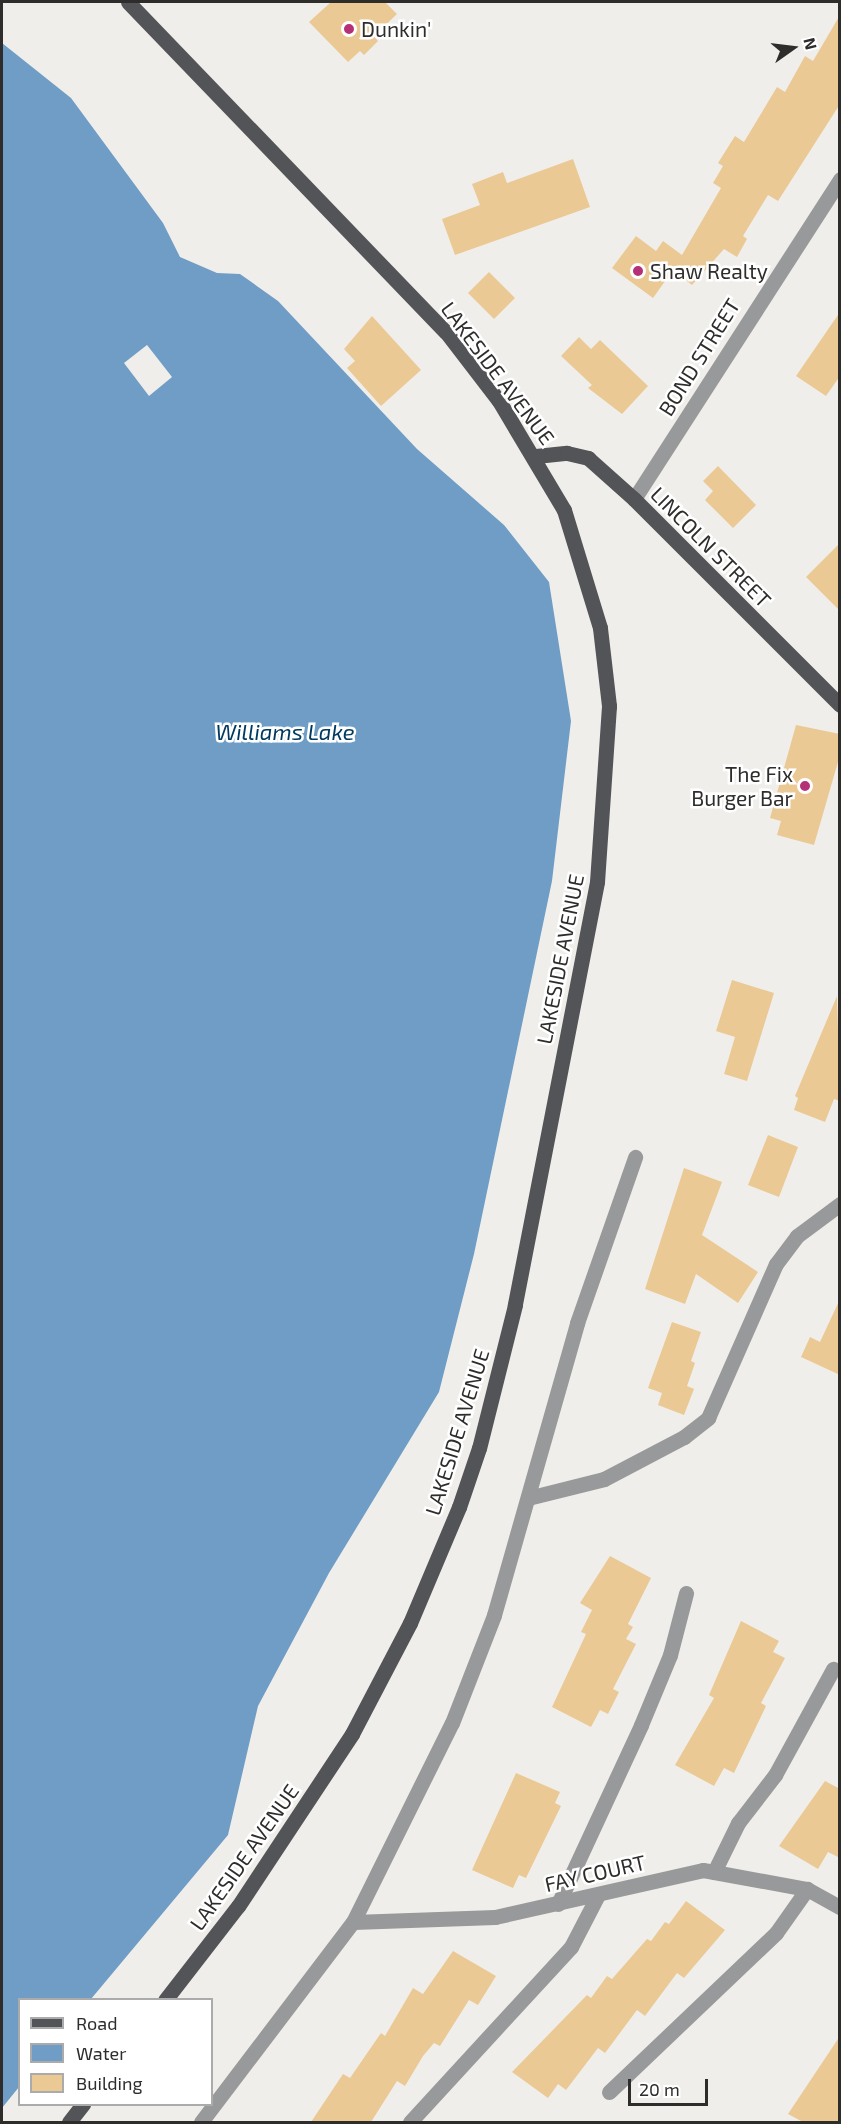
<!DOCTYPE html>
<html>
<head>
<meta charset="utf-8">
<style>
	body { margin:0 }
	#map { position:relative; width:841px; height:2124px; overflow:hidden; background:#f0eeea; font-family:"Exo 2",sans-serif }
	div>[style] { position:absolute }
	.water>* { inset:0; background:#6f9dc6 }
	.pier>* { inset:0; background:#f0eeea }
	.building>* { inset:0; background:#ebc994 }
	.minor>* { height:15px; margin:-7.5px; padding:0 7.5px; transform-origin:7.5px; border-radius:7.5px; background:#98999a }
	.major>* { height:15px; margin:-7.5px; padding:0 7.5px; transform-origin:7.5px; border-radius:7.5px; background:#535457 }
	.dots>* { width:16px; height:16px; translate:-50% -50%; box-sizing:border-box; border:3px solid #fff; border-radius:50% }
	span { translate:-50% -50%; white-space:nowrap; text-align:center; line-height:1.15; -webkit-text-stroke:5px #fff; paint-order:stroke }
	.poi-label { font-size:21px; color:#2e2d2c }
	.left { translate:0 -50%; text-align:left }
	.right { translate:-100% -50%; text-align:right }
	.street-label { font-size:21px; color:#2e2d2c }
	.water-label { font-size:22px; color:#013a61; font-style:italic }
	.frame { position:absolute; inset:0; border:3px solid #2e2d2c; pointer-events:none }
	.legend { position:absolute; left:18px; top:1998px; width:195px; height:108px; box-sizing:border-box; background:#fff; border:2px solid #ababab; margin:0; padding:8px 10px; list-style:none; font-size:18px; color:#2e2d2c }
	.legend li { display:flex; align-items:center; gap:12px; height:30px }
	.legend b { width:30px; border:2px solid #ababab }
	.north { position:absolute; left:763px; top:18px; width:60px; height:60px; -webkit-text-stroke:4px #fff; paint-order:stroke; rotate:76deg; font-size:16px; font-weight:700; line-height:24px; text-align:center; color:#2e2d2c }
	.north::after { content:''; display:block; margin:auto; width:21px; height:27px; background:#2e2d2c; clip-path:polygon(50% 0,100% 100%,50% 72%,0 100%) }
	.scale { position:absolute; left:628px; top:2079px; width:80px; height:27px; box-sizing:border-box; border:3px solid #2e2d2c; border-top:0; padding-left:8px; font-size:18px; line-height:21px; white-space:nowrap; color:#2e2d2c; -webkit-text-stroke:4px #fff; paint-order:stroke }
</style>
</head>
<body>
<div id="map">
	<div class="water">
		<i style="clip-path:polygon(2px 43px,71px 98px,163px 223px,180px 257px,217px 273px,240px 274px,278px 301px,417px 449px,504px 525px,549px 582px,571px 721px,552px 881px,474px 1254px,439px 1392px,329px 1573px,258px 1706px,228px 1835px,91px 1999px,20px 2000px,19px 2087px,2px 2108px)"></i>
	</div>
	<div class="pier">
		<i style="clip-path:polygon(147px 345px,172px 377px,149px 396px,124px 363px)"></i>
	</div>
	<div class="building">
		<i style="clip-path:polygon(331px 2px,385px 2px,397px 14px,374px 36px,378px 41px,364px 55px,360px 51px,348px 62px,309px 22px)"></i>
		<i style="clip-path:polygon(840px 15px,840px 104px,778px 201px,768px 195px,743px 236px,747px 239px,737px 257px,724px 249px,692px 285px,673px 270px,653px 298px,612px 268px,636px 236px,656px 251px,663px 241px,682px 255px,721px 188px,713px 183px,723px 166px,718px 163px,735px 136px,744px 142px,777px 87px,785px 92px,805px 56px,813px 61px)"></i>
		<i style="clip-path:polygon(573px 159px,590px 207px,455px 255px,442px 219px,480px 205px,472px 184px,503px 172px,507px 183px)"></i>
		<i style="clip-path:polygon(489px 272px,515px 298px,494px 319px,468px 293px)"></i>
		<i style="clip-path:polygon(840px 312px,840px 376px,826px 396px,796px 376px)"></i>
		<i style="clip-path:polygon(372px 316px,421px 370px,381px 406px,347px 368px,355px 361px,344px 349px)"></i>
		<i style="clip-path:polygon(579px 337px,591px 349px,600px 340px,648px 386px,622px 414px,588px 388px,592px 385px,561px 356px)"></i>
		<i style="clip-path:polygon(718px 466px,756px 505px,733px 528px,705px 500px,713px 491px,703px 481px)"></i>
		<i style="clip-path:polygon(840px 543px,840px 611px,806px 577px)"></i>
		<i style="clip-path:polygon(796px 725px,840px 734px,840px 755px,814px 845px,777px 835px,781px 821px,770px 818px)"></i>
		<i style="clip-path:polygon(732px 980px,774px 993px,747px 1081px,724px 1074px,735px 1037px,716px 1031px)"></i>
		<i style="clip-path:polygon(837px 996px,840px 1101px,834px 1099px,825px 1122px,794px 1110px,798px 1098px,795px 1096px)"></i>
		<i style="clip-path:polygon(768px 1135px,798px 1147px,779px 1197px,748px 1185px)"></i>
		<i style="clip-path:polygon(684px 1168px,722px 1182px,702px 1235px,758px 1272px,738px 1303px,696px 1274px,685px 1304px,645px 1289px)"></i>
		<i style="clip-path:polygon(840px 1299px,840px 1375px,801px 1357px,810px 1337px,820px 1342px)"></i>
		<i style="clip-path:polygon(672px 1322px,701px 1332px,691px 1361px,695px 1363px,687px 1386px,694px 1389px,684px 1415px,658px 1405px,662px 1393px,648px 1388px)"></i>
		<i style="clip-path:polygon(610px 1556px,651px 1578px,628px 1624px,633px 1627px,626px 1639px,636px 1644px,613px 1689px,619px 1692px,608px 1714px,600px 1710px,591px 1727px,552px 1707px,586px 1634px,581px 1632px,592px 1610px,580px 1603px)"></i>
		<i style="clip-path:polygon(741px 1621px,779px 1641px,773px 1652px,785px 1658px,761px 1703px,766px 1706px,734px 1773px,724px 1768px,714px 1786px,675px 1765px,714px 1698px,709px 1695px)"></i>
		<i style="clip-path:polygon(516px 1773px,560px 1792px,555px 1803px,561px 1806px,526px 1878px,519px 1875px,513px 1888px,472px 1870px)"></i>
		<i style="clip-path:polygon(825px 1781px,840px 1789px,840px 1858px,828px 1852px,818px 1869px,779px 1846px)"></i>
		<i style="clip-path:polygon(686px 1901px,725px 1930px,684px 1978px,677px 1973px,645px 2016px,637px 2010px,605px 2053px,598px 2048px,566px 2090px,558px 2084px,548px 2098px,512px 2072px,587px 1995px,591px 1998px,607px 1976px,612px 1979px,647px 1939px,651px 1941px,665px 1922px,669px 1924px)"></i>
		<i style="clip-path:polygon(453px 1951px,496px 1976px,478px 2005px,469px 2000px,440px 2046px,434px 2043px,423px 2056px,405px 2086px,397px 2081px,371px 2122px,311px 2122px,343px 2074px,350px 2078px,381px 2033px,385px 2036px,413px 1988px,423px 1994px)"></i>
		<i style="clip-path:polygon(840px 2036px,840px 2122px,803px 2122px,788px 2114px)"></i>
	</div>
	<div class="minor">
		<i style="left:634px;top:499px;width:381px;rotate:-57.2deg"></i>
		<i style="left:528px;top:1498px;width:78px;rotate:-14deg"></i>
		<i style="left:604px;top:1479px;width:90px;rotate:-27.7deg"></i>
		<i style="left:684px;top:1437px;width:31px;rotate:-38deg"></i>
		<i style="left:708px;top:1418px;width:168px;rotate:-66.2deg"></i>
		<i style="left:776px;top:1264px;width:35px;rotate:-53deg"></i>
		<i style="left:797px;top:1236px;width:54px;rotate:-36.7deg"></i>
		<i style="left:714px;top:1872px;width:55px;rotate:-63.9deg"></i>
		<i style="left:738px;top:1823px;width:61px;rotate:-52.4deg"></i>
		<i style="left:775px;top:1775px;width:121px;rotate:-61.3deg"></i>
		<i style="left:558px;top:1904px;width:197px;rotate:-65.1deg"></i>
		<i style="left:641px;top:1725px;width:76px;rotate:-67.5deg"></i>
		<i style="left:670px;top:1655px;width:64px;rotate:-75.5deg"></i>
		<i style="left:353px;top:1922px;width:142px;rotate:-2deg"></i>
		<i style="left:495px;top:1917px;width:213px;rotate:-12.7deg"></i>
		<i style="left:703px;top:1870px;width:106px;rotate:10.4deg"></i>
		<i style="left:807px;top:1889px;width:38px;rotate:29deg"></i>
		<i style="left:609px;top:2092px;width:231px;rotate:-43.6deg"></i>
		<i style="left:776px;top:1933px;width:54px;rotate:-54.8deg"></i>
		<i style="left:201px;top:2122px;width:251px;rotate:-52.8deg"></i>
		<i style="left:353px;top:1922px;width:222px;rotate:-63.6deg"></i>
		<i style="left:452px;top:1723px;width:116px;rotate:-68.7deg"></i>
		<i style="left:494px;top:1615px;width:304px;rotate:-74.1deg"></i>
		<i style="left:577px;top:1323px;width:176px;rotate:-70.7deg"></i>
		<i style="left:410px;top:2122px;width:238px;rotate:-47.4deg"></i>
		<i style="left:571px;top:1947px;width:59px;rotate:-62.6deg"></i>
	</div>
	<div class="major">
		<i style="left:128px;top:2px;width:458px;rotate:46.1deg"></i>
		<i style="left:446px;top:332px;width:87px;rotate:52.5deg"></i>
		<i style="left:499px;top:401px;width:127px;rotate:59.2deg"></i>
		<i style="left:564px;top:510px;width:123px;rotate:73deg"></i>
		<i style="left:600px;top:628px;width:79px;rotate:83.4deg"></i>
		<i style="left:609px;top:706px;width:176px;rotate:93.9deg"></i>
		<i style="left:597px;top:882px;width:431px;rotate:101deg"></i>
		<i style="left:515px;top:1305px;width:147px;rotate:104.1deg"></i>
		<i style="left:479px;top:1448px;width:62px;rotate:108.7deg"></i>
		<i style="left:459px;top:1507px;width:126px;rotate:112.9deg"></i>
		<i style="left:410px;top:1623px;width:125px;rotate:117.6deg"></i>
		<i style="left:352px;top:1734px;width:206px;rotate:123.5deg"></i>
		<i style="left:238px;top:1906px;width:119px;rotate:127.8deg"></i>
		<i style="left:536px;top:456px;width:31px;rotate:-6deg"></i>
		<i style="left:567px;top:453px;width:22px;rotate:13deg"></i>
		<i style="left:588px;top:458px;width:62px;rotate:41.7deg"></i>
		<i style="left:634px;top:499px;width:291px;rotate:45deg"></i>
		<i style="left:69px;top:2122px;width:23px;rotate:-52deg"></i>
	</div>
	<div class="dots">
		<i style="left:349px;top:29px;background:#b53176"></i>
		<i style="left:638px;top:271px;background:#b53176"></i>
		<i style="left:805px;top:786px;background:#b53176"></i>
	</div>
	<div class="poi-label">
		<span class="left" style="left:361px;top:29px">Dunkin'</span>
		<span class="left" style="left:650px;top:271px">Shaw Realty</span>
		<span class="right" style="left:793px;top:786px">The Fix<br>Burger Bar</span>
	</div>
	<div class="street-label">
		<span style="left:699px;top:357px;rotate:-58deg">BOND STREET</span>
		<span style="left:498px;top:373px;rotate:53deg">LAKESIDE AVENUE</span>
		<span style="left:711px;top:547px;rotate:45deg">LINCOLN STREET</span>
		<span style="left:560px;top:959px;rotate:-79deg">LAKESIDE AVENUE</span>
		<span style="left:457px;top:1432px;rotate:-73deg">LAKESIDE AVENUE</span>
		<span style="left:244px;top:1857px;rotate:-55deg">LAKESIDE AVENUE</span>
		<span style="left:595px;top:1873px;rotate:-13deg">FAY COURT</span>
	</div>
	<div class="water-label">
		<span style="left:285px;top:732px">Williams Lake</span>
	</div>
	<div class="frame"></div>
	<ul class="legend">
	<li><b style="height:8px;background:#535457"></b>Road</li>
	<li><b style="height:16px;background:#6f9dc6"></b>Water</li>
	<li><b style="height:16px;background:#ebc994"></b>Building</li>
	</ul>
	<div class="north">N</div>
	<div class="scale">20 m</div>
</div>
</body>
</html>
